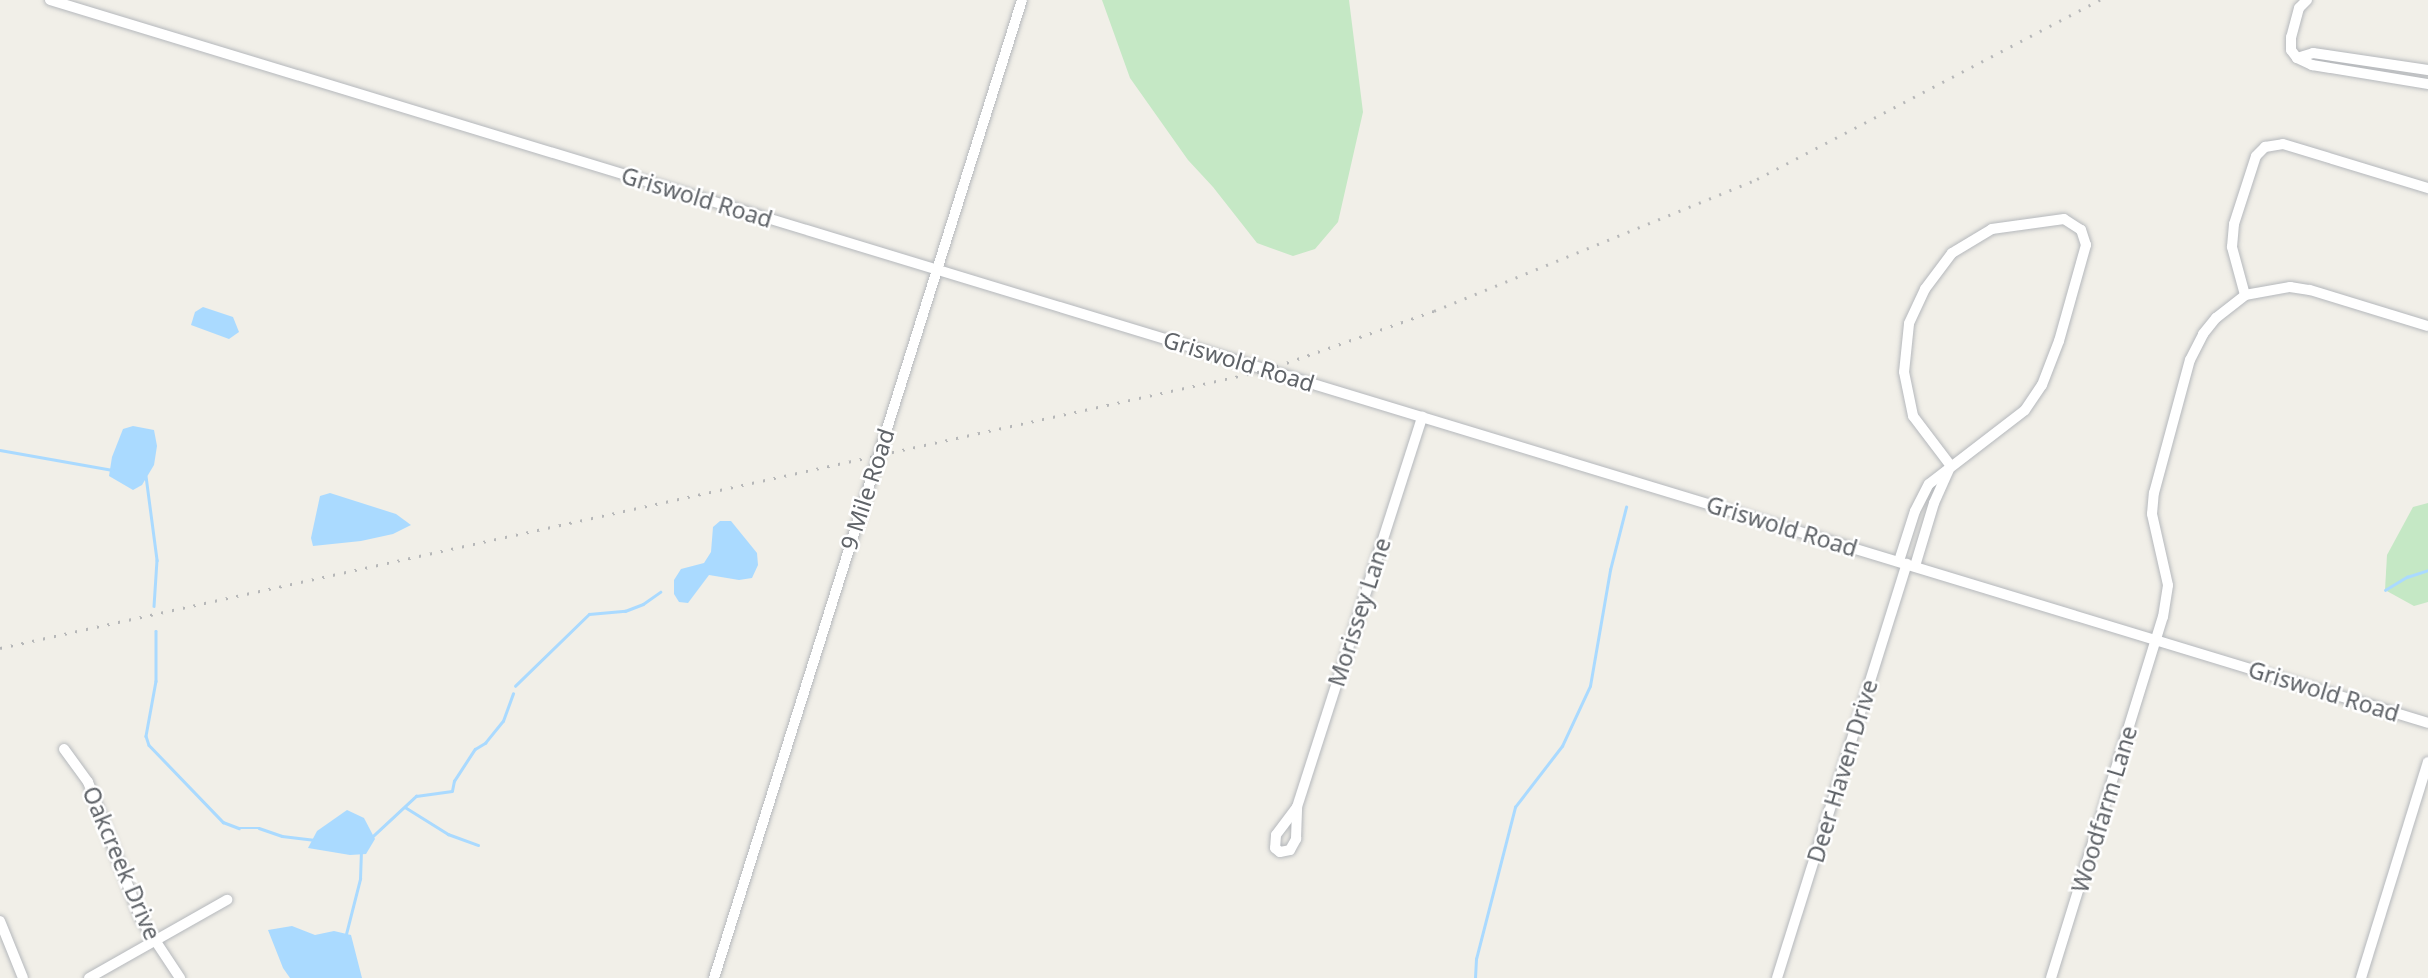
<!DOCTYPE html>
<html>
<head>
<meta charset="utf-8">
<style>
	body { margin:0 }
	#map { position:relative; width:2428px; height:978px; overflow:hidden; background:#f1efe8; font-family:"Noto Sans",sans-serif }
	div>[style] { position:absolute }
	.green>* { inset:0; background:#c5e8c5 }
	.water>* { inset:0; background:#aadaff }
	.stream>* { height:2.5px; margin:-1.25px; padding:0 1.25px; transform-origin:1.25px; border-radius:1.25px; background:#aadaff }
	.roads { filter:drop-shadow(0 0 2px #b5b8bc) drop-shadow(0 0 2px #b5b8bc) }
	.minor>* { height:10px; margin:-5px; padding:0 5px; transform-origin:5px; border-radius:5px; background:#fff }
	.rail>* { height:2.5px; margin-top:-1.25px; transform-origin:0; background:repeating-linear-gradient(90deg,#b6b7b8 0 2px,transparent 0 11px) }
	span { translate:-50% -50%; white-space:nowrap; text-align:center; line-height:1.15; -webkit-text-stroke:5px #fff; paint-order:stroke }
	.street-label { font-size:23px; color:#5f6368 }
</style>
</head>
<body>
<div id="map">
	<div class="green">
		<i style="clip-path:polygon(1102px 0,1349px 0,1363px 112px,1338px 222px,1315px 249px,1293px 256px,1257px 243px,1213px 187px,1188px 160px,1130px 78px)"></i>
		<i style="clip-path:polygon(2428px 503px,2428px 602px,2414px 606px,2385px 590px,2387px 555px,2413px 507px)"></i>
	</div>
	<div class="water">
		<i style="clip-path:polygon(203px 307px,233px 317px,239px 332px,229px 339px,191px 325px,195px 312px)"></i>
		<i style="clip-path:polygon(133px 426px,154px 430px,157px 446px,154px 465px,142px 485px,133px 490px,109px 476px,112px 457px,123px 429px)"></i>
		<i style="clip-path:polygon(330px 493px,396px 514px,411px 525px,393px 534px,361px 541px,313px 546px,311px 538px,320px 496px)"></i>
		<i style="clip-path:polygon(720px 521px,731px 521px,757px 553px,758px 565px,752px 578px,739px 580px,709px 575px,688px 603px,679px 602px,674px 594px,674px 580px,681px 569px,704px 563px,711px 552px,713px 527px)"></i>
		<i style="clip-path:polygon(347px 810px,364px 818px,375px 839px,366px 854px,350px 855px,308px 848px,317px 831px)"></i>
		<i style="clip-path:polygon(292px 926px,315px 935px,334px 931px,351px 935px,362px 978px,290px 978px,283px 968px,268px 930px)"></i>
	</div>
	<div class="stream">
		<i style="left:0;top:450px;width:114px;rotate:10.1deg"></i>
		<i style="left:146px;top:476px;width:85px;rotate:82.5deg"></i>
		<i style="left:157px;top:560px;width:46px;rotate:93.7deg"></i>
		<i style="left:2385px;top:590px;width:26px;rotate:-31deg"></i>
		<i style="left:2407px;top:577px;width:22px;rotate:-18deg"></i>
		<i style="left:156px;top:631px;width:50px;rotate:90deg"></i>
		<i style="left:156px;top:681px;width:56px;rotate:100.3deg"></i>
		<i style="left:146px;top:736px;width:9px;rotate:72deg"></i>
		<i style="left:149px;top:745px;width:107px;rotate:46.1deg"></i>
		<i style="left:223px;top:822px;width:17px;rotate:21deg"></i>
		<i style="left:239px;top:828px;width:20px"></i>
		<i style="left:259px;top:828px;width:24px;rotate:19deg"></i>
		<i style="left:282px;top:836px;width:31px;rotate:7deg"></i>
		<i style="left:515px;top:686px;width:103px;rotate:-44.2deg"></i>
		<i style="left:589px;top:614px;width:36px;rotate:-5deg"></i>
		<i style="left:625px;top:611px;width:19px;rotate:-21deg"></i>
		<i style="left:643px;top:604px;width:21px;rotate:-35deg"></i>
		<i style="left:405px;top:807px;width:51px;rotate:32.1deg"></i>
		<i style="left:448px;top:834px;width:32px;rotate:20deg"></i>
		<i style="left:373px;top:836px;width:59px;rotate:-42.9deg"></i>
		<i style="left:416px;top:796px;width:36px;rotate:-8deg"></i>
		<i style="left:452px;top:791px;width:10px;rotate:-79deg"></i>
		<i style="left:454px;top:781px;width:38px;rotate:-57deg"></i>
		<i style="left:475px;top:749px;width:12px;rotate:-31deg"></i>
		<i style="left:485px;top:743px;width:28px;rotate:-51deg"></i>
		<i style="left:503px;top:721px;width:29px;rotate:-70deg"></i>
		<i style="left:346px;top:934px;width:57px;rotate:-75.7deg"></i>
		<i style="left:360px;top:879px;width:27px;rotate:-88deg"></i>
		<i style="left:1475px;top:978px;width:19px;rotate:-87deg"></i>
		<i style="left:1476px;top:959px;width:157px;rotate:-75.6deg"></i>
		<i style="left:1515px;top:807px;width:77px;rotate:-52.4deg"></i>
		<i style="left:1562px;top:746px;width:66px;rotate:-65deg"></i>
		<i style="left:1590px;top:686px;width:118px;rotate:-80.2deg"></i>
		<i style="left:1610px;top:570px;width:65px;rotate:-75.7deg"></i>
	</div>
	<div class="roads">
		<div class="minor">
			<i style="left:50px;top:0;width:2485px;rotate:16.91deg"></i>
			<i style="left:2307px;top:0;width:11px;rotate:135deg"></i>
			<i style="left:2299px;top:8px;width:30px;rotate:105deg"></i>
			<i style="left:2291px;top:37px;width:13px;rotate:90deg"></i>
			<i style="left:2291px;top:50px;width:10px;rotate:53deg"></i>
			<i style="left:2297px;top:58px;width:17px;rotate:25deg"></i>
			<i style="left:2312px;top:65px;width:118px;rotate:9.3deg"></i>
			<i style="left:2297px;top:58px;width:17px;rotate:-17deg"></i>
			<i style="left:2313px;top:53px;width:116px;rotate:8.4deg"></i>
			<i style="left:2245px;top:295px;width:50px;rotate:-105.2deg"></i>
			<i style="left:2232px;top:247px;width:23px;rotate:-85deg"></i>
			<i style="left:2234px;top:224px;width:71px;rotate:-72.1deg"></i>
			<i style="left:2256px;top:156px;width:13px;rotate:-45deg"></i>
			<i style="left:2265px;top:147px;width:18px;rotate:-9deg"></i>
			<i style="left:2283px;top:144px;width:152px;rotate:16.9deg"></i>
			<i style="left:1899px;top:561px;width:52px;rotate:-72.3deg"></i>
			<i style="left:1915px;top:511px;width:30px;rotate:-63deg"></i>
			<i style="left:1929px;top:484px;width:121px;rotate:-37.6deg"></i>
			<i style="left:2025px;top:410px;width:30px;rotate:-56deg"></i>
			<i style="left:2042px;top:385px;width:47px;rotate:-68.9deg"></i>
			<i style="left:2059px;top:341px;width:100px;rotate:-74.3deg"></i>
			<i style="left:2086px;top:245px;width:16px;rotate:-108deg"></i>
			<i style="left:2081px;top:230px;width:20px;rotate:-147deg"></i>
			<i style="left:2064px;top:219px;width:73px;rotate:172.1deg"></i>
			<i style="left:1992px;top:229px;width:47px;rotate:149deg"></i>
			<i style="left:1952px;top:253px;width:45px;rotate:126.9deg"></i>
			<i style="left:1925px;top:289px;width:38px;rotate:115deg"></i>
			<i style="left:1909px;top:324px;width:48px;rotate:95.9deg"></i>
			<i style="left:1904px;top:372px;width:45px;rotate:78.4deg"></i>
			<i style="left:1913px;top:416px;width:63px;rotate:52.8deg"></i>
			<i style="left:1915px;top:566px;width:66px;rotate:-73.2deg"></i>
			<i style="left:1934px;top:503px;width:36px;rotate:-66deg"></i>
			<i style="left:64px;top:749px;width:41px;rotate:54deg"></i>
			<i style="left:88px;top:782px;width:147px;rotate:68.9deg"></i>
			<i style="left:141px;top:919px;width:71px;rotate:56.5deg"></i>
			<i style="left:1297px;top:807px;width:35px;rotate:127deg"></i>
			<i style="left:1276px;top:835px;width:13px;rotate:94deg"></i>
			<i style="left:1275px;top:848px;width:6px;rotate:39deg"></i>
			<i style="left:1280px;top:852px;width:10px;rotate:-11deg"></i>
			<i style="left:1290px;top:850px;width:13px;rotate:-61deg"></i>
			<i style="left:1296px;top:839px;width:32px;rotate:-88deg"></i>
			<i style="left:1297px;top:807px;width:410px;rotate:-72.2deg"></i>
			<i style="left:0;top:921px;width:61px;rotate:68deg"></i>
			<i style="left:89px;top:978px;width:159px;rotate:-29.5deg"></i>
			<i style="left:714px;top:978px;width:1025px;rotate:-72.52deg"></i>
			<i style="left:1777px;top:978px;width:434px;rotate:-72.6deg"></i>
			<i style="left:2051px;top:978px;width:378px;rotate:-72.8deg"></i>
			<i style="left:2163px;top:617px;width:32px;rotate:-81deg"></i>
			<i style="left:2168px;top:585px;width:73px;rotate:-102.7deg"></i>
			<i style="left:2152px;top:514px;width:21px;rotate:-85deg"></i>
			<i style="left:2154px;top:493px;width:138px;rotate:-74.9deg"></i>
			<i style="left:2190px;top:360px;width:29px;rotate:-63deg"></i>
			<i style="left:2203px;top:334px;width:21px;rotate:-51deg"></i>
			<i style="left:2216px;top:318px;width:37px;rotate:-38deg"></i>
			<i style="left:2245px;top:295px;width:46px;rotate:-10.1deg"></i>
			<i style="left:2290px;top:287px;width:20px;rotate:9deg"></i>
			<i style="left:2310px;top:290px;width:123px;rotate:17deg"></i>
			<i style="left:2361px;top:978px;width:226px;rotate:-72.8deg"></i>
		</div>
	</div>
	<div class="rail">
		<i style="left:0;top:648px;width:1296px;rotate:-12.38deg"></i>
		<i style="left:1266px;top:370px;width:178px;rotate:-19.4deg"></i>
		<i style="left:1434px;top:311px;width:349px;rotate:-22.2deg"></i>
		<i style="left:1757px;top:179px;width:387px;rotate:-27.6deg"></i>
	</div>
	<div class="street-label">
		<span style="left:697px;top:197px;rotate:17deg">Griswold Road</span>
		<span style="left:1239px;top:361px;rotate:17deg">Griswold Road</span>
		<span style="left:867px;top:489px;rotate:-72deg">9 Mile Road</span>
		<span style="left:1782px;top:526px;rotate:17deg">Griswold Road</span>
		<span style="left:1359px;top:612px;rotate:-72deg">Morissey Lane</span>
		<span style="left:2324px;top:691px;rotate:17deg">Griswold Road</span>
		<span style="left:1842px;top:771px;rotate:-73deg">Deer Haven Drive</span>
		<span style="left:2104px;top:809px;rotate:-73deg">Woodfarm Lane</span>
		<span style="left:122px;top:863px;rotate:67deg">Oakcreek Drive</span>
	</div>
</div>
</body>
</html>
